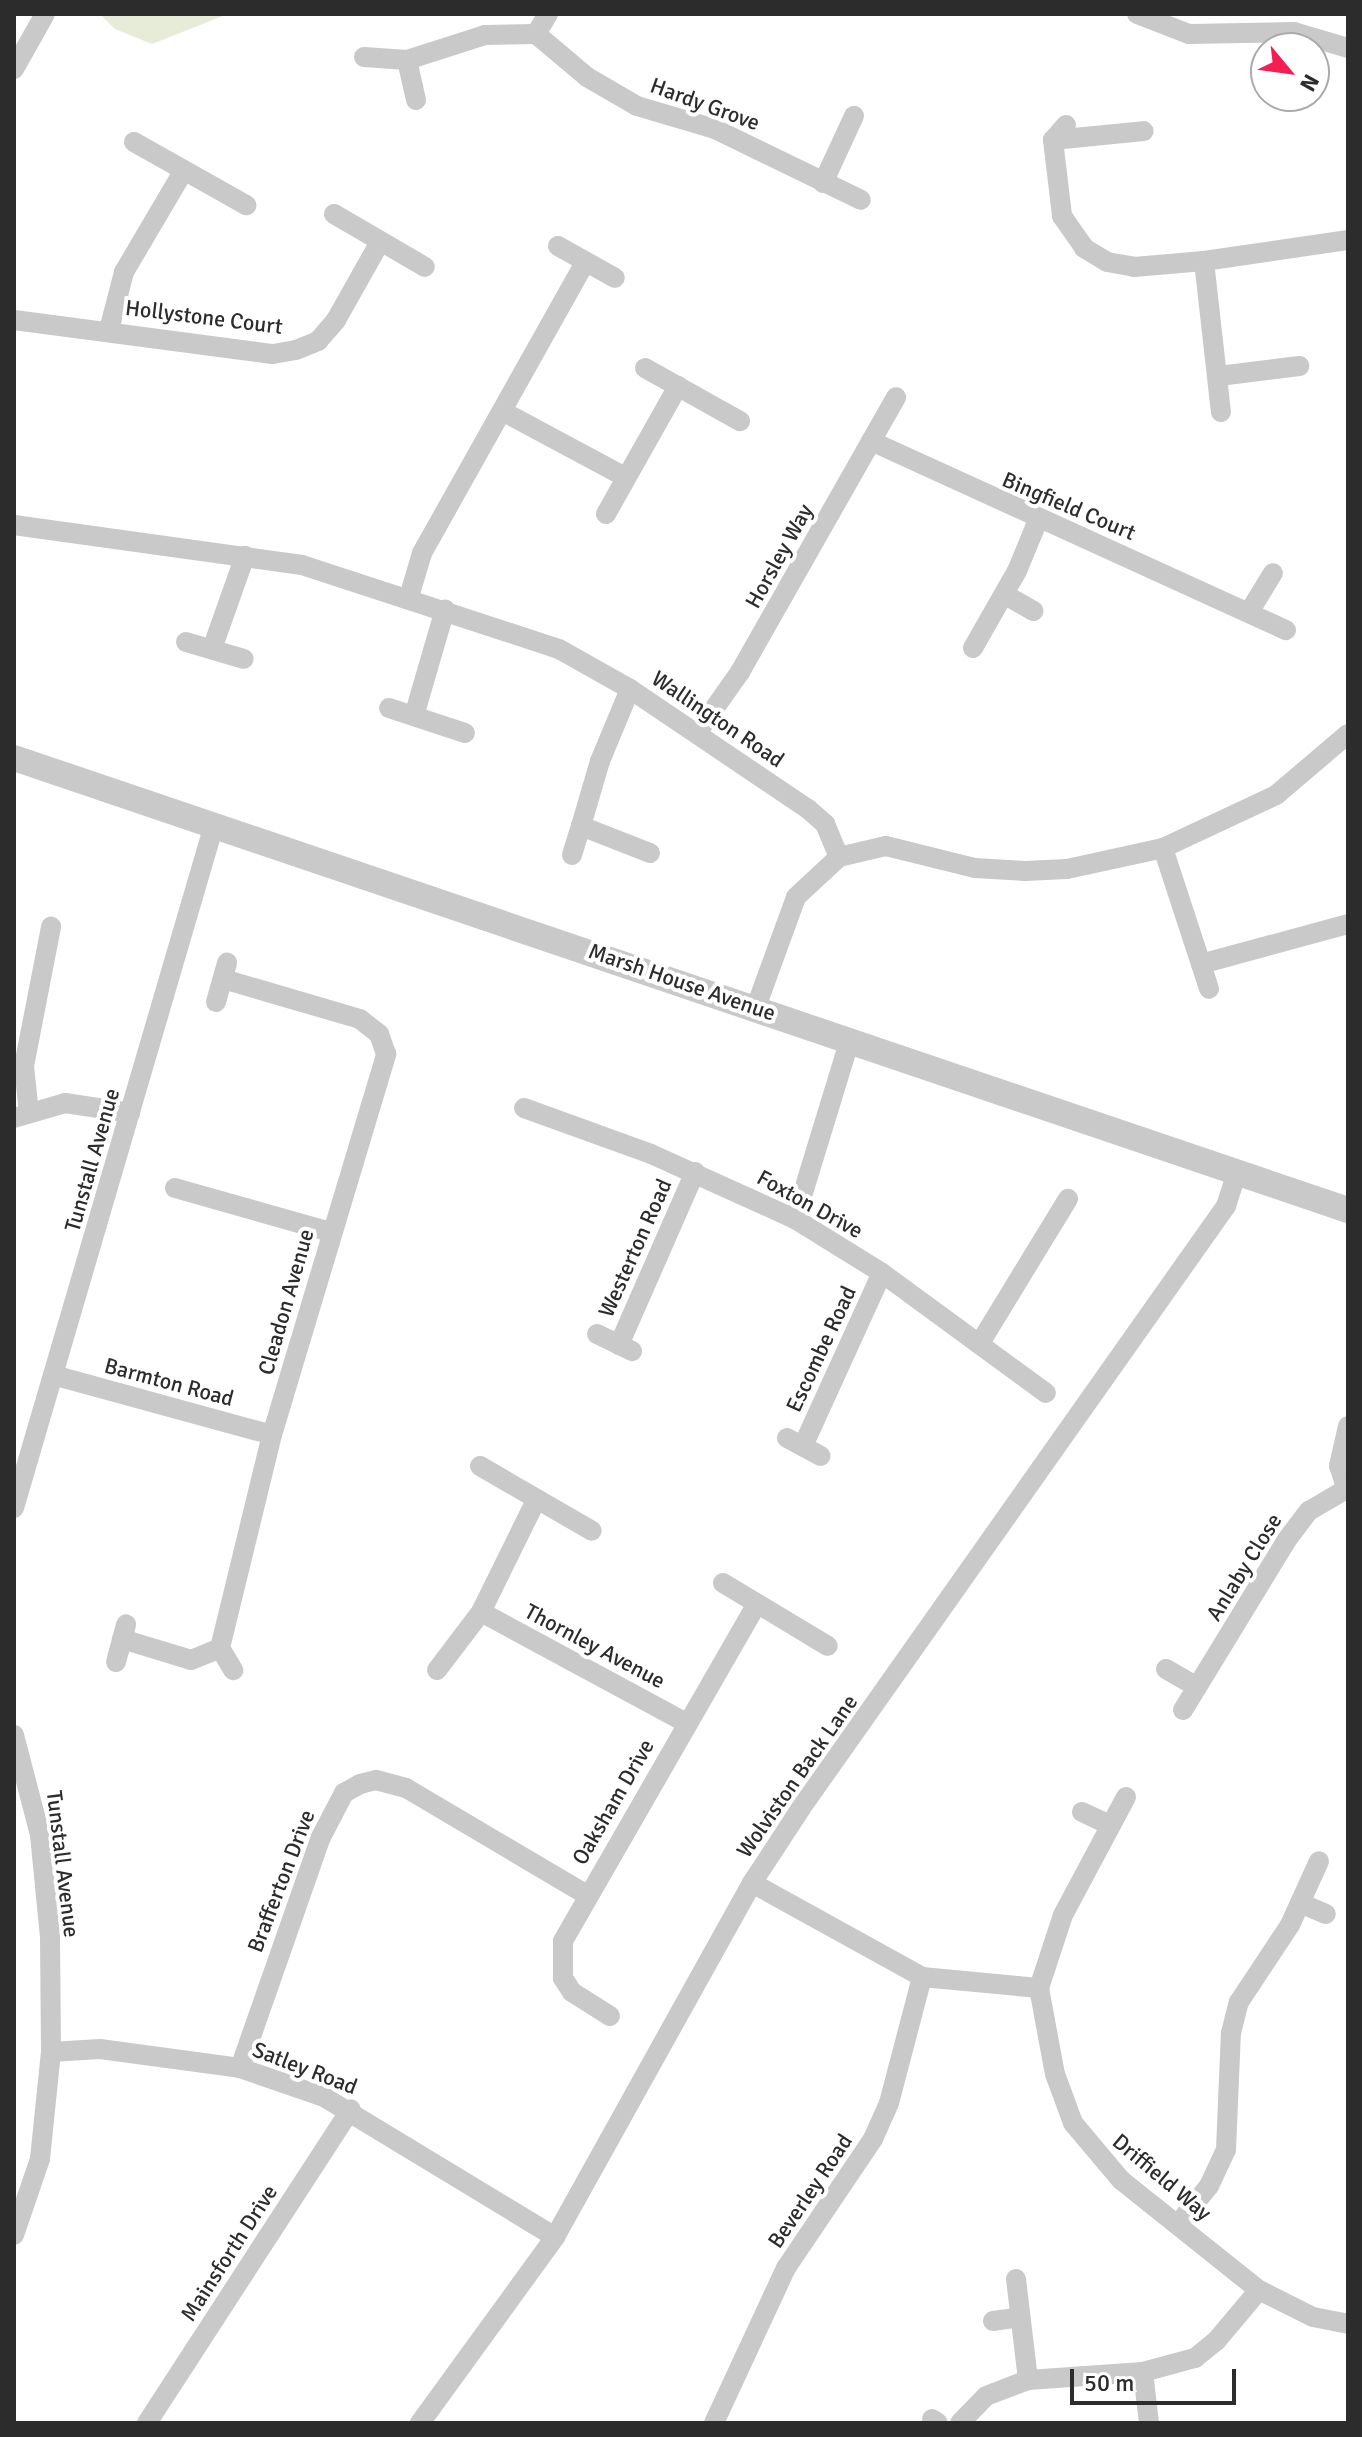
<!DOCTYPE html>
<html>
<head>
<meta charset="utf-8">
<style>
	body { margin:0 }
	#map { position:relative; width:1362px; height:2437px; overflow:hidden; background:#fff; font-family:Signika,sans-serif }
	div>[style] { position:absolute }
	.green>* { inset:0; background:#e6ecd8 }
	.minor>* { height:20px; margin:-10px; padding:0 10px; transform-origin:10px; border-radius:10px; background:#c9c9c9 }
	.tertiary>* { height:26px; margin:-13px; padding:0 13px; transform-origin:13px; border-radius:13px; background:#c9c9c9 }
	span { translate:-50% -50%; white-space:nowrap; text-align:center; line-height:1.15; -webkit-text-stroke:8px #fff; paint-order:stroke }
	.street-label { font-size:22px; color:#2c2c2c }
	.frame { position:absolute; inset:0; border:16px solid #2c2c2c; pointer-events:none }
	.north { position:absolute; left:1250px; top:32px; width:80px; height:80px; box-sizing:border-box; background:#fff; border:2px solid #ababab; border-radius:50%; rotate:119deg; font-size:22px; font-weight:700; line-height:32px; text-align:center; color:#2c2c2c }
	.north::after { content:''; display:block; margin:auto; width:28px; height:36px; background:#f41e53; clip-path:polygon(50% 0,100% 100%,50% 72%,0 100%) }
	.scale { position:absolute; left:1070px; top:2369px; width:166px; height:36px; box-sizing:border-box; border:4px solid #2c2c2c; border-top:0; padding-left:10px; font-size:24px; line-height:28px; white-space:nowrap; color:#2c2c2c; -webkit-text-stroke:6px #fff; paint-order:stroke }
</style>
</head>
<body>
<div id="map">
	<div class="green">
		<i style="clip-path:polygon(100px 14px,228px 14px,152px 44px,115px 29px)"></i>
	</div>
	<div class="minor">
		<i style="left:1137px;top:14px;width:56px;rotate:21deg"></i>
		<i style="left:1189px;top:34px;width:105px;rotate:-1.1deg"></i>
		<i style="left:1294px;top:32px;width:56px;rotate:16.5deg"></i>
		<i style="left:536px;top:34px;width:23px;rotate:-59deg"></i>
		<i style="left:364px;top:57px;width:43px;rotate:4deg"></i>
		<i style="left:407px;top:60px;width:82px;rotate:-17.8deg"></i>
		<i style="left:485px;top:35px;width:51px;rotate:-1.1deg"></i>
		<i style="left:536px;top:34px;width:67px;rotate:40.1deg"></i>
		<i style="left:587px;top:77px;width:58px;rotate:30.1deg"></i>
		<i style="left:637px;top:106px;width:81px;rotate:16.4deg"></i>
		<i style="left:715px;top:129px;width:162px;rotate:25.9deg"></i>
		<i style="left:407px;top:60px;width:41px;rotate:77.3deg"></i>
		<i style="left:14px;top:69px;width:63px;rotate:-60.6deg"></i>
		<i style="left:1066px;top:125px;width:20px;rotate:131deg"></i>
		<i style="left:1053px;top:140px;width:77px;rotate:83.2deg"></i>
		<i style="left:1062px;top:216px;width:39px;rotate:55deg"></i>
		<i style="left:1084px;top:248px;width:27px;rotate:31deg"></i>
		<i style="left:1107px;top:262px;width:27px;rotate:10deg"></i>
		<i style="left:1134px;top:267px;width:70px;rotate:-4.9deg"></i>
		<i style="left:1204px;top:261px;width:146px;rotate:-8.3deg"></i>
		<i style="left:1053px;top:140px;width:91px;rotate:-5.6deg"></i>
		<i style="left:134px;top:142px;width:129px;rotate:29.4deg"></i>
		<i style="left:823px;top:183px;width:74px;rotate:-65.2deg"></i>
		<i style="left:334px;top:214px;width:105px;rotate:30.2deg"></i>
		<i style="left:558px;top:246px;width:65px;rotate:29.3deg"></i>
		<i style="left:1204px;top:261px;width:152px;rotate:83.6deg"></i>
		<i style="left:14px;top:320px;width:261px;rotate:7.5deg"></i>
		<i style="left:273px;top:354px;width:23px;rotate:-10deg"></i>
		<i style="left:296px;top:350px;width:24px;rotate:-22deg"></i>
		<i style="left:318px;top:341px;width:28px;rotate:-49deg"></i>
		<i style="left:336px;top:320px;width:90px;rotate:-60.6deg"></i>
		<i style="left:109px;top:330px;width:60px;rotate:-75.5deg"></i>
		<i style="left:124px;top:272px;width:118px;rotate:-59.5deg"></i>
		<i style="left:645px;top:368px;width:109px;rotate:29.2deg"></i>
		<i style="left:1219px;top:376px;width:81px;rotate:-7.1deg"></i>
		<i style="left:504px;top:412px;width:137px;rotate:28.2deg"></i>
		<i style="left:871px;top:441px;width:456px;rotate:24.5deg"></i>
		<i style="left:606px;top:514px;width:147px;rotate:-60.6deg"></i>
		<i style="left:14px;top:525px;width:291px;rotate:7.9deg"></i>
		<i style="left:302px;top:565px;width:270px;rotate:18.1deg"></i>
		<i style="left:559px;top:649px;width:81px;rotate:29.4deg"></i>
		<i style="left:630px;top:689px;width:215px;rotate:34deg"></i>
		<i style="left:808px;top:809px;width:23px;rotate:41deg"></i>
		<i style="left:825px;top:824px;width:36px;rotate:67deg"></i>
		<i style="left:1004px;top:594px;width:34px;rotate:30deg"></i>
		<i style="left:409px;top:597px;width:46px;rotate:-73.5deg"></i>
		<i style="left:422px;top:553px;width:334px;rotate:-60.7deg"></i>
		<i style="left:1251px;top:609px;width:42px;rotate:-58.6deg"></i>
		<i style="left:186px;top:642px;width:60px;rotate:16.3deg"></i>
		<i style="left:973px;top:648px;width:89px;rotate:-60.3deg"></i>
		<i style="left:1017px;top:571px;width:55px;rotate:-67.6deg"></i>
		<i style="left:212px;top:649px;width:99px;rotate:-70.5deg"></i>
		<i style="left:389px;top:708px;width:80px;rotate:18.2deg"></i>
		<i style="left:414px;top:716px;width:111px;rotate:-73.8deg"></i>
		<i style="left:697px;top:733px;width:75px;rotate:-54.8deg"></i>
		<i style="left:740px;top:672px;width:316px;rotate:-60.4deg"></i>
		<i style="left:581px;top:826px;width:68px;rotate:-73.7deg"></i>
		<i style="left:600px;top:761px;width:78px;rotate:-67.4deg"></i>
		<i style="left:1163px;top:848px;width:122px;rotate:71.9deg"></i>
		<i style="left:1201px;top:964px;width:152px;rotate:-15.2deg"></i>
		<i style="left:572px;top:855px;width:30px;rotate:-73deg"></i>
		<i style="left:581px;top:826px;width:74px;rotate:21.4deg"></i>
		<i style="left:1201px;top:964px;width:26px;rotate:72deg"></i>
		<i style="left:216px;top:1002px;width:41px;rotate:-74.2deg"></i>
		<i style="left:756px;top:1007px;width:117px;rotate:-70deg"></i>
		<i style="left:796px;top:897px;width:59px;rotate:-42.9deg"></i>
		<i style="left:839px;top:857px;width:48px;rotate:-13.2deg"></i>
		<i style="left:886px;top:846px;width:92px;rotate:13.9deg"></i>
		<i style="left:975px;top:868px;width:50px;rotate:3.4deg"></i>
		<i style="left:1025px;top:871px;width:42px;rotate:-2.7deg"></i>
		<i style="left:1067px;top:869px;width:98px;rotate:-12.3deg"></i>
		<i style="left:1163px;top:848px;width:125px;rotate:-25.1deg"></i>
		<i style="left:1276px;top:795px;width:94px;rotate:-40.3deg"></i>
		<i style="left:524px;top:1108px;width:135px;rotate:19.9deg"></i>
		<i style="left:651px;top:1154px;width:158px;rotate:24.3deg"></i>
		<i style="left:795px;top:1219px;width:102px;rotate:31.8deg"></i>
		<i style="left:882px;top:1273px;width:203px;rotate:36.2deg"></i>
		<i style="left:29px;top:1113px;width:47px;rotate:-96.1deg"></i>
		<i style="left:24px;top:1066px;width:142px;rotate:-79deg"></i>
		<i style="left:14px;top:1118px;width:53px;rotate:-16.4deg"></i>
		<i style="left:65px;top:1103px;width:66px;rotate:8.7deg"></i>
		<i style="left:175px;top:1188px;width:162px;rotate:15.8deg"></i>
		<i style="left:795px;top:1219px;width:188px;rotate:-73deg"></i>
		<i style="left:597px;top:1334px;width:39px;rotate:26deg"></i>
		<i style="left:980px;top:1343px;width:169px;rotate:-58.6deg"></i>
		<i style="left:619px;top:1345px;width:189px;rotate:-66.3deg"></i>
		<i style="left:53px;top:1375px;width:227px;rotate:15.3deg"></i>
		<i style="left:787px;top:1438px;width:38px;rotate:28deg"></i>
		<i style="left:803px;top:1446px;width:190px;rotate:-65.5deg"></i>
		<i style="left:480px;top:1466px;width:129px;rotate:30.1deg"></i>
		<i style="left:1346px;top:1487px;width:22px;rotate:-108deg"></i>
		<i style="left:1339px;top:1466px;width:41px;rotate:-77.3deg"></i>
		<i style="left:14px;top:1508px;width:712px;rotate:-73.68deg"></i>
		<i style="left:723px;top:1583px;width:122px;rotate:31deg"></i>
		<i style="left:481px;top:1612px;width:233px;rotate:28.4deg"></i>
		<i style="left:122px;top:1639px;width:72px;rotate:16.9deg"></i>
		<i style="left:191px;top:1660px;width:31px;rotate:-22deg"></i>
		<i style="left:220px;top:1648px;width:219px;rotate:-76.3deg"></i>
		<i style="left:272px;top:1435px;width:398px;rotate:-73.3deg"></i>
		<i style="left:386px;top:1054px;width:21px;rotate:-109deg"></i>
		<i style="left:379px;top:1034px;width:24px;rotate:-142deg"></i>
		<i style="left:360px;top:1019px;width:143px;rotate:-163.7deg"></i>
		<i style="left:220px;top:1648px;width:26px;rotate:59deg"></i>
		<i style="left:116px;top:1662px;width:39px;rotate:-75deg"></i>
		<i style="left:1166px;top:1669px;width:36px;rotate:30deg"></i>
		<i style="left:437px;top:1670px;width:73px;rotate:-52.8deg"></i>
		<i style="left:481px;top:1612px;width:125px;rotate:-63.8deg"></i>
		<i style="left:1183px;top:1710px;width:198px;rotate:-58.6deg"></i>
		<i style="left:1286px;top:1541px;width:38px;rotate:-53deg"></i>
		<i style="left:1309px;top:1511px;width:45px;rotate:-30.5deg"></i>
		<i style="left:14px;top:1735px;width:103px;rotate:75.4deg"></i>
		<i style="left:40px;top:1835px;width:102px;rotate:84.4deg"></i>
		<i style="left:50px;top:1937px;width:115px;rotate:89.5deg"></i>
		<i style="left:51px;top:2052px;width:108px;rotate:95.9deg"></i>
		<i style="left:40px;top:2159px;width:80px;rotate:108.9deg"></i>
		<i style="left:1126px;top:1797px;width:134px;rotate:118.1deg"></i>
		<i style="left:1063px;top:1915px;width:77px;rotate:108.2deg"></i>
		<i style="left:1039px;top:1988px;width:87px;rotate:79.5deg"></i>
		<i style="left:1055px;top:2074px;width:52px;rotate:69.8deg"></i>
		<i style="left:1073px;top:2123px;width:75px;rotate:49.9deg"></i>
		<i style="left:1121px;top:2180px;width:176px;rotate:38.6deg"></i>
		<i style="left:1259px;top:2290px;width:60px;rotate:26.6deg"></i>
		<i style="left:1313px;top:2317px;width:36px;rotate:11deg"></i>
		<i style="left:1082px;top:1812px;width:31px;rotate:25deg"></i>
		<i style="left:752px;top:1883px;width:194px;rotate:28.9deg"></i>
		<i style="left:922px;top:1977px;width:118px;rotate:5.4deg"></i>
		<i style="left:1300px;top:1903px;width:28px;rotate:23deg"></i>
		<i style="left:610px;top:2016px;width:45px;rotate:-147.7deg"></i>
		<i style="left:572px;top:1992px;width:17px;rotate:-123deg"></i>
		<i style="left:563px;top:1978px;width:37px;rotate:-90deg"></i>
		<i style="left:563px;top:1941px;width:389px;rotate:-60.1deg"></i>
		<i style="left:51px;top:2052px;width:49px;rotate:-3.5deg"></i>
		<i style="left:100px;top:2049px;width:141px;rotate:7.7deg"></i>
		<i style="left:240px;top:2068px;width:89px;rotate:19deg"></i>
		<i style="left:324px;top:2097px;width:270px;rotate:31.2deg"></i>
		<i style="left:240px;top:2068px;width:245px;rotate:-70.7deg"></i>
		<i style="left:321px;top:1837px;width:50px;rotate:-62.4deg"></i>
		<i style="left:344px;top:1793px;width:18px;rotate:-29deg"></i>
		<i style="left:360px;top:1784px;width:16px;rotate:-14deg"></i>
		<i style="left:376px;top:1780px;width:31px;rotate:15deg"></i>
		<i style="left:406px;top:1788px;width:210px;rotate:30.6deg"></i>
		<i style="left:1178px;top:2224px;width:49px;rotate:-50.8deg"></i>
		<i style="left:1209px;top:2186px;width:40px;rotate:-65deg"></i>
		<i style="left:1226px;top:2150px;width:117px;rotate:-87.6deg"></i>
		<i style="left:1231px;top:2033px;width:32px;rotate:-76deg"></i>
		<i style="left:1239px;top:2002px;width:92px;rotate:-56.5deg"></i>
		<i style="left:1290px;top:1925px;width:70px;rotate:-65.6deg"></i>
		<i style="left:1016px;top:2279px;width:102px;rotate:83.2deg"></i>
		<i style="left:993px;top:2321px;width:27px;rotate:-8deg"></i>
		<i style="left:1143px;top:2372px;width:51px;rotate:83.3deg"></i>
		<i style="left:932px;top:2419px;width:7px;rotate:34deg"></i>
		<i style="left:147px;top:2423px;width:374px;rotate:-57deg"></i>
		<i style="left:420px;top:2423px;width:230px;rotate:-54deg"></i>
		<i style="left:555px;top:2237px;width:405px;rotate:-60.9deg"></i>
		<i style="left:752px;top:1883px;width:90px;rotate:-56.8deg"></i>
		<i style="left:801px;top:1808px;width:737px;rotate:-54.78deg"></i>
		<i style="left:1226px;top:1206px;width:36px;rotate:-72deg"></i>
		<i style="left:714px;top:2423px;width:171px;rotate:-65.1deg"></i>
		<i style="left:786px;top:2268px;width:156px;rotate:-56deg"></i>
		<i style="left:873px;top:2139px;width:39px;rotate:-66deg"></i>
		<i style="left:889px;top:2103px;width:130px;rotate:-75.3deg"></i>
		<i style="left:960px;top:2423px;width:37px;rotate:-46deg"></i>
		<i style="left:986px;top:2396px;width:45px;rotate:-20.9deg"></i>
		<i style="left:1028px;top:2380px;width:115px;rotate:-4deg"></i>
		<i style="left:1143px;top:2372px;width:54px;rotate:-15.1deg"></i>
		<i style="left:1195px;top:2358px;width:28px;rotate:-39deg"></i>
		<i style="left:1217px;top:2340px;width:65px;rotate:-50deg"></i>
	</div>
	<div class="tertiary">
		<i style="left:14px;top:758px;width:1408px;rotate:18.72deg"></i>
	</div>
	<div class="street-label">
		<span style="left:705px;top:104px;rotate:20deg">Hardy Grove</span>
		<span style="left:204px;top:317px;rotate:7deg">Hollystone Court</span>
		<span style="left:1069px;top:506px;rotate:23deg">Bingfield Court</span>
		<span style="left:779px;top:556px;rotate:-61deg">Horsley Way</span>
		<span style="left:718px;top:719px;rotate:34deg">Wallington Road</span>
		<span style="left:682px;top:982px;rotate:19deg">Marsh House Avenue</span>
		<span style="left:92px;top:1160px;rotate:-74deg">Tunstall Avenue</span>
		<span style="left:810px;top:1204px;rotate:29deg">Foxton Drive</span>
		<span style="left:635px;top:1248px;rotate:-66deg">Westerton Road</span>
		<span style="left:286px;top:1302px;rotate:-74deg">Cleadon Avenue</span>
		<span style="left:821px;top:1349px;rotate:-65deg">Escombe Road</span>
		<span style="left:169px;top:1382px;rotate:15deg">Barmton Road</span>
		<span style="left:1244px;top:1567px;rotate:-58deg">Anlaby Close</span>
		<span style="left:595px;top:1646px;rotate:28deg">Thornley Avenue</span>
		<span style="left:797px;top:1776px;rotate:-55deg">Wolviston Back Lane</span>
		<span style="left:613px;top:1802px;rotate:-60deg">Oaksham Drive</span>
		<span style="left:63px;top:1864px;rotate:83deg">Tunstall Avenue</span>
		<span style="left:281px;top:1881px;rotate:-69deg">Brafferton Drive</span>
		<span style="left:305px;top:2068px;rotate:21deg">Satley Road</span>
		<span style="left:1162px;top:2177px;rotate:40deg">Driffield Way</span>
		<span style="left:810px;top:2191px;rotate:-56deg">Beverley Road</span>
		<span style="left:229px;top:2253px;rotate:-57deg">Mainsforth Drive</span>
	</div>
	<div class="frame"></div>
	<div class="north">N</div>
	<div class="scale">50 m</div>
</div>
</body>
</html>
